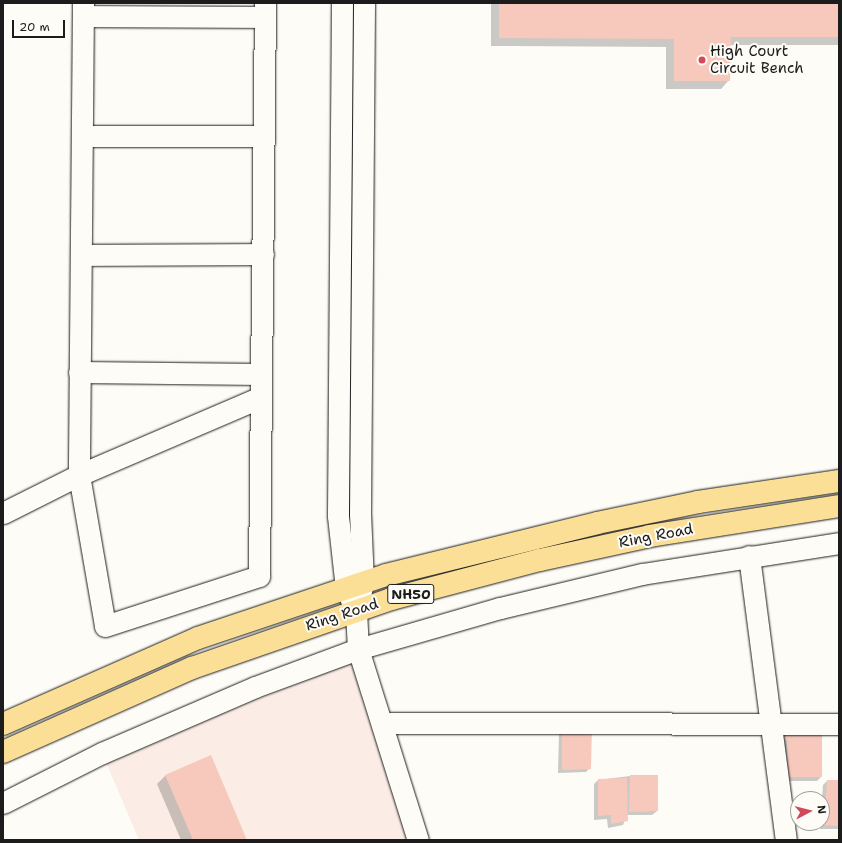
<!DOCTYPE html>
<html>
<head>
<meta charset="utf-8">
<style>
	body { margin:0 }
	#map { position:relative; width:842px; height:843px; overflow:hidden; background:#fdfcf7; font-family:"Shantell Sans",sans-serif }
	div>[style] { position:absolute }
	.built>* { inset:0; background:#fbede5 }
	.shadow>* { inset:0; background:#0003 }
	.building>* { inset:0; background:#f7c9bc }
	.roads { filter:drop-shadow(0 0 1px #1c1c1c) drop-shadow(0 0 1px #1c1c1c) }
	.street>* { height:21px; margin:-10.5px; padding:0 10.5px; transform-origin:10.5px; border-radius:10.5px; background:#fdfcf7 }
	.highway>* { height:22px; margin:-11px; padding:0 11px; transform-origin:11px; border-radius:11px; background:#fbdf96 }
	.dots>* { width:11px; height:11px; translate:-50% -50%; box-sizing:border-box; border:2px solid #fdfcf7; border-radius:50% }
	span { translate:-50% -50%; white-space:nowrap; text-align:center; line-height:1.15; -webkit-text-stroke:4px #fdfcf7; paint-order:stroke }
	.shield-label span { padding:1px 3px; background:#fdfcf7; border:1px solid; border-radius:3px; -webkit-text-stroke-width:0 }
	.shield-label { font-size:14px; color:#1c1c1c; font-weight:700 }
	.poi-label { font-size:15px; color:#1c1c1c }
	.left { translate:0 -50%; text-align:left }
	.street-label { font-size:15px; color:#1c1c1c }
	.frame { position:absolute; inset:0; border:4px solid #1c1c1c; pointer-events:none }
	.north { position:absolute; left:790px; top:791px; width:40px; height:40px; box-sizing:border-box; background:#fdfcf7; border:1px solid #a3a29f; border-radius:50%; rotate:83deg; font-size:11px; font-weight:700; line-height:16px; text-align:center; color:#1c1c1c }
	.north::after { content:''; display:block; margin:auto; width:14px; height:18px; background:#d1495b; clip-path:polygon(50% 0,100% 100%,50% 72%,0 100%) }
	.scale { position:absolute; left:12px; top:20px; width:53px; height:18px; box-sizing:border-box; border:2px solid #1c1c1c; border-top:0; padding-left:5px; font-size:12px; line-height:14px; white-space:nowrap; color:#1c1c1c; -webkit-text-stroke:3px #fdfcf7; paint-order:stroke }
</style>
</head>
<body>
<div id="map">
	<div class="built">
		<i style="clip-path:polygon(358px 649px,418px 840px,139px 840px,102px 753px)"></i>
	</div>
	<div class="shadow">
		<i style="clip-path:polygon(491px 3px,839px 3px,839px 45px,729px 45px,729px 80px,721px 89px,666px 89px,666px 47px,491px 46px)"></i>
		<i style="clip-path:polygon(563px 728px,590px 768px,586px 772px,558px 773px,559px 732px)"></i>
		<i style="clip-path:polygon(779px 731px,821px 777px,817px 781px,783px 781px)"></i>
		<i style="clip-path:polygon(166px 775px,246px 840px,181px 840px,157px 784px)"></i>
		<i style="clip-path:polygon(630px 776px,657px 811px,652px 815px,627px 815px,623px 825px,608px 828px,607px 819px,594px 820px,594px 784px,598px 780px)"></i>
		<i style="clip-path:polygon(827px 781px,839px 781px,839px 829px,820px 829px,823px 785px)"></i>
	</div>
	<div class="building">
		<i style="clip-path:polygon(499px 3px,839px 3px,839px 37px,731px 37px,730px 81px,674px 81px,674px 39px,499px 38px)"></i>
		<i style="clip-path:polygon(592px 726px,591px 769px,562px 770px,562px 727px)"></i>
		<i style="clip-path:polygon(779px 730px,822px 730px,822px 777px,787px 777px,787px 740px,778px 740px)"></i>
		<i style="clip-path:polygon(211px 755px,247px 840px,193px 840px,165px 775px)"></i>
		<i style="clip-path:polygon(630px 775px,658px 775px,658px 811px,629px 812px)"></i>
		<i style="clip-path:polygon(627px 778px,628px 821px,611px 824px,611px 815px,598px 816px,598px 779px)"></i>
		<i style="clip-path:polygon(827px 780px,839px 780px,839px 826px,824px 825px)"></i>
	</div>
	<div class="roads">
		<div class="street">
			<i style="left:83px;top:3px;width:472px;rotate:90.5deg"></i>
			<i style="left:79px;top:475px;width:153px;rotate:80.2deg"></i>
			<i style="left:105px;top:626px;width:162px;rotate:-18deg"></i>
			<i style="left:259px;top:576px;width:573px;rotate:-89.4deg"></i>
			<i style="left:342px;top:3px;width:513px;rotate:90.45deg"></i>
			<i style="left:338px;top:516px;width:72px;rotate:83.7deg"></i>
			<i style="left:346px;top:588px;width:25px;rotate:67deg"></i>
			<i style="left:356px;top:611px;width:30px;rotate:-76deg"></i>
			<i style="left:363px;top:582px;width:68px;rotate:-92.5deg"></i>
			<i style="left:360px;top:514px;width:511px;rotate:-89.55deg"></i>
			<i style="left:83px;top:16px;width:182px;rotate:0.3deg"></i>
			<i style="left:82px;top:136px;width:182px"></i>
			<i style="left:81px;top:255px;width:182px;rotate:-0.3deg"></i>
			<i style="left:79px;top:372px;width:182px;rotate:0.6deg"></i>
			<i style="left:3px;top:513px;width:85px;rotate:-26.6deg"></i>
			<i style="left:79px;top:475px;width:198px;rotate:-23.2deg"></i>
			<i style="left:749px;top:556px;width:286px;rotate:82.6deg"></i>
			<i style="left:356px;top:611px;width:38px;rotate:87deg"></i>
			<i style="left:358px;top:649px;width:200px;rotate:72.6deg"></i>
			<i style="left:382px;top:723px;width:457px;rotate:0.1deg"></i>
			<i style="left:3px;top:803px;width:111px;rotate:-26.8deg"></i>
			<i style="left:102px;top:753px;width:167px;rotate:-23.3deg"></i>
			<i style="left:255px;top:687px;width:110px;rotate:-20.3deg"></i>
			<i style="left:358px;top:649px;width:148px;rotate:-16.1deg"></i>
			<i style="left:500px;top:608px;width:146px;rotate:-13.5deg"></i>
			<i style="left:642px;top:574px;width:199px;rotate:-8.9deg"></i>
		</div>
		<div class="highway">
			<i style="left:3px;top:724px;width:213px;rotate:-23.8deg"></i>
			<i style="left:198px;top:638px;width:198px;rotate:-18.5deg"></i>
			<i style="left:386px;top:575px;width:217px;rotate:-13.8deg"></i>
			<i style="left:597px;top:523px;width:103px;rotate:-11.7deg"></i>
			<i style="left:698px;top:502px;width:143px;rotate:-8.5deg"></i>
			<i style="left:3px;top:752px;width:207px;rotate:-24deg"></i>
			<i style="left:192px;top:668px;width:211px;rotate:-19.1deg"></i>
			<i style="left:391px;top:599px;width:154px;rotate:-14.7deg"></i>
			<i style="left:540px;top:560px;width:113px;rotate:-12.3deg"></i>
			<i style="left:650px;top:536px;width:191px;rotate:-9deg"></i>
		</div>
	</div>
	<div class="dots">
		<i style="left:702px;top:60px;background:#d1495b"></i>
	</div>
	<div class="shield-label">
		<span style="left:411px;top:594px">NH50</span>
	</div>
	<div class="poi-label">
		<span class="left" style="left:710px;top:60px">High Court<br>Circuit Bench</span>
	</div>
	<div class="street-label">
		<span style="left:656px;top:536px;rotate:-11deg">Ring Road</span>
		<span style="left:342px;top:615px;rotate:-18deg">Ring Road</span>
	</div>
	<div class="frame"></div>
	<div class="north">N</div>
	<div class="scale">20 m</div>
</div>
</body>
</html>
